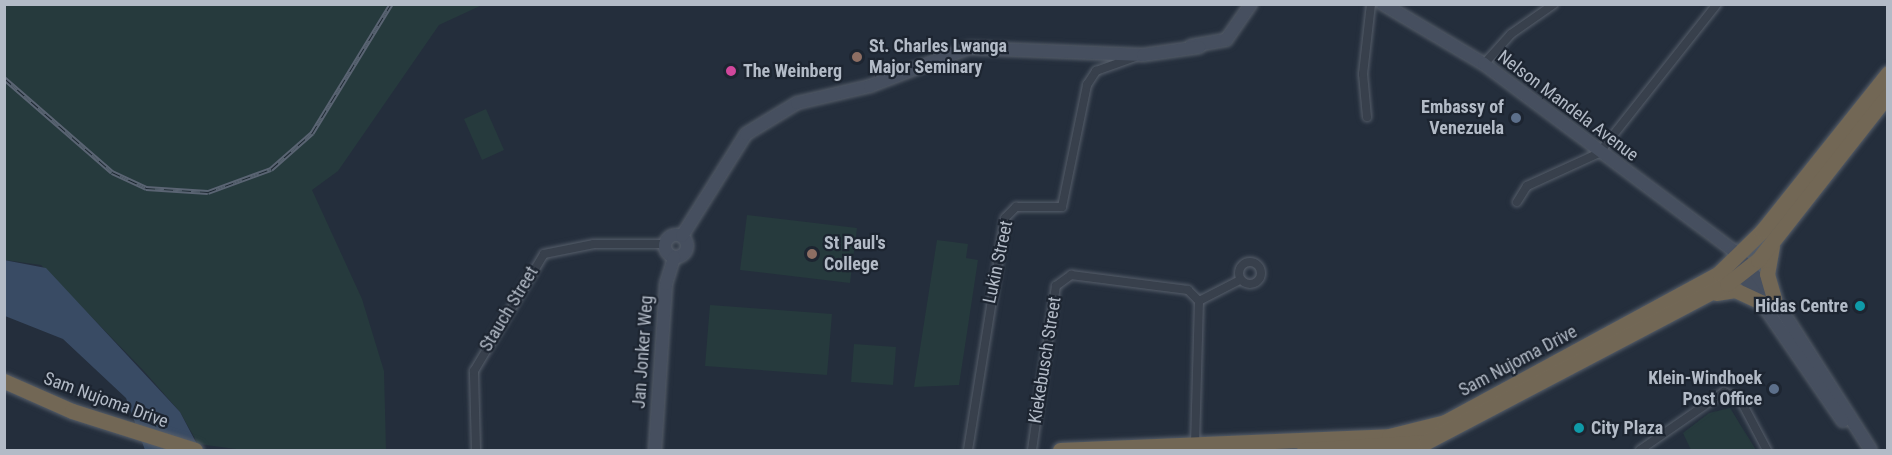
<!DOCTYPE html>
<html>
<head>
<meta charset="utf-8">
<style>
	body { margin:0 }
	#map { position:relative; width:1892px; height:455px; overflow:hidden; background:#242e3c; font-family:"Roboto Condensed",sans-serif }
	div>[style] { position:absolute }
	.green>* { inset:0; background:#263a3d }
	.water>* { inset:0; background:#394b64 }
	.roads { filter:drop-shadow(0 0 2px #565e6a) drop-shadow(0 0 2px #565e6a) }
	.street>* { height:8px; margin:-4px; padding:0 4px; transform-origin:4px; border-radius:4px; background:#38404c }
	.street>.ring { margin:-4px; padding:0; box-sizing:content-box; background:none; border:8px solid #38404c; border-radius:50% }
	.secondary>* { height:12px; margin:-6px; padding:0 6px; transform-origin:6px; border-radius:6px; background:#464f5f }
	.secondary>.ring { margin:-6px; padding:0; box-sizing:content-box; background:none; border:12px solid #464f5f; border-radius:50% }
	.highway>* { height:15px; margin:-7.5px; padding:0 7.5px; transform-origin:7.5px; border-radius:7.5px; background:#726755 }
	.rail>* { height:5px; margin-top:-2.5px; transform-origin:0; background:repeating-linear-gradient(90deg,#1d2531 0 9px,#5a6473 0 18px); box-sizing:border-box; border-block:2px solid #5a6473 }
	.dots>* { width:16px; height:16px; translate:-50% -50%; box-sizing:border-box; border:3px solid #1d2531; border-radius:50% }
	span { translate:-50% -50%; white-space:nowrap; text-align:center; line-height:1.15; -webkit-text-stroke:4.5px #1d2531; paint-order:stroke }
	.poi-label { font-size:18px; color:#b3bbc7; font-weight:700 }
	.left { translate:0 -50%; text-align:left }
	.right { translate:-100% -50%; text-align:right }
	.street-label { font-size:18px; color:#b3bbc7 }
	.frame { position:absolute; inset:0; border:6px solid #b3bbc7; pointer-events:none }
</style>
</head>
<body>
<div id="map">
	<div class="green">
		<i style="clip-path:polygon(5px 5px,482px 5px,439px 25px,338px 171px,312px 190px,362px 299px,384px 371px,386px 450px,244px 450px,198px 444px,180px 412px,143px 370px,41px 265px,5px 260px)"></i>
		<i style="clip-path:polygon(486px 109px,504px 150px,482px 160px,464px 119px)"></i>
		<i style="clip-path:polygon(747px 215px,857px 228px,850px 283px,740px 270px)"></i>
		<i style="clip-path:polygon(937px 240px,968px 244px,966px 258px,978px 260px,959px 385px,914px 387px)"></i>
		<i style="clip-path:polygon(710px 305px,832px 314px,827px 375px,705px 366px)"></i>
		<i style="clip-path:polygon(854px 344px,896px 347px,893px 385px,851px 382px)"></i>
		<i style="clip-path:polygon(1730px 408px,1756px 450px,1691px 450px,1683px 433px,1709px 413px)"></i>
	</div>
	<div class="water">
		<i style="clip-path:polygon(4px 260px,46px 268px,180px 412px,200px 450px,145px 450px,126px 398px,63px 339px,5px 316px)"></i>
	</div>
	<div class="roads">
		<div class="street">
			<i style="left:1484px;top:64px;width:40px;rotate:-48deg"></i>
			<i style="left:1511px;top:34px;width:52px;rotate:-34.9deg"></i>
			<i style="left:1367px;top:117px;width:43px;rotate:-95.3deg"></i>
			<i style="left:1363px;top:74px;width:70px;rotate:-83.5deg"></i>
			<i style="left:1517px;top:202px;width:19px;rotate:-58deg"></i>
			<i style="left:1527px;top:186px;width:79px;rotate:-24.6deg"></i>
			<i style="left:1599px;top:153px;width:190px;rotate:-51.6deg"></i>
			<i class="ring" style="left:1239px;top:262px;width:14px;height:14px"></i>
			<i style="left:1199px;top:301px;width:46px;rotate:-27.1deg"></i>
			<i style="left:476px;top:450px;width:79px;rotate:-91.5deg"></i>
			<i style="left:474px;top:371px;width:136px;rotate:-59.1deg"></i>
			<i style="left:544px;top:254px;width:51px;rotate:-11.3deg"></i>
			<i style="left:594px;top:244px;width:71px"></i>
			<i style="left:968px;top:450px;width:235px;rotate:-80.9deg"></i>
			<i style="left:1005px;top:218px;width:16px;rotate:-45deg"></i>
			<i style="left:1016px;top:207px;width:46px"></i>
			<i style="left:1062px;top:207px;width:125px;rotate:-78.4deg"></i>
			<i style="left:1087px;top:85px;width:17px;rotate:-57deg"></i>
			<i style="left:1096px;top:71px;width:41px;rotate:-19.7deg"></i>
			<i style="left:1032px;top:450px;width:166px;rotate:-81.7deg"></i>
			<i style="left:1056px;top:286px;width:19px;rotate:-36deg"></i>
			<i style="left:1071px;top:275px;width:118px;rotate:7.3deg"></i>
			<i style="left:1188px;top:290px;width:16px;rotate:45deg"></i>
			<i style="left:1199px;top:301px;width:147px;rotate:91.6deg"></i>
			<i style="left:1640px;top:450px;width:102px;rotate:-34.6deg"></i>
			<i style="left:1724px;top:392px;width:17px;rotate:24deg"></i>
			<i style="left:1740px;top:399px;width:58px;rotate:62.1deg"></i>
		</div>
		<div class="secondary">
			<i style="left:1383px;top:4px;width:117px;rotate:30.7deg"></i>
			<i style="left:1484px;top:64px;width:311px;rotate:36.8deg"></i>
			<i style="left:1733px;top:250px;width:63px;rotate:49.5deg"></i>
			<i style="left:1774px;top:298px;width:180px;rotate:57.5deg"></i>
			<i style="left:1191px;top:46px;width:36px;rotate:-10deg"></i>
			<i style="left:1226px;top:40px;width:44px;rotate:-55.2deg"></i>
			<i class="ring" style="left:665px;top:235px;width:10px;height:10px"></i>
			<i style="left:682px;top:236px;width:120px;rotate:-57.9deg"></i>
			<i style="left:746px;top:134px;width:60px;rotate:-31.3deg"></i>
			<i style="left:797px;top:103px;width:75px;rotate:-13.1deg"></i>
			<i style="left:870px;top:86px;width:106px;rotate:-21deg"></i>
			<i style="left:969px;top:48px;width:174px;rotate:2.3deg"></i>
			<i style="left:1143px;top:55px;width:57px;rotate:-8.1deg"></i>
			<i style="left:1737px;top:267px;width:187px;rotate:55.5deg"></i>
			<i style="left:655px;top:450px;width:166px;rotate:-86.2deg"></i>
			<i style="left:666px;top:284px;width:28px;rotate:-73deg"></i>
		</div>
		<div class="highway">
			<i style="left:1772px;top:246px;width:28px;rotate:100deg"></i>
			<i style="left:1767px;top:274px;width:25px;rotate:74deg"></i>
			<i style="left:1716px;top:293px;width:19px;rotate:-9deg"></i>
			<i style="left:1735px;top:290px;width:35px;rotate:25deg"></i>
			<i style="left:4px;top:381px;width:74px;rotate:23.8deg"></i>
			<i style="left:72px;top:411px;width:129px;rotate:17.6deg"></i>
			<i style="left:1060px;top:450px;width:329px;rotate:-2.4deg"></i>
			<i style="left:1389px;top:436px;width:58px;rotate:-14deg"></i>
			<i style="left:1445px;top:422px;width:312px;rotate:-28.5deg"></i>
			<i style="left:1719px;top:273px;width:60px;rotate:-44.3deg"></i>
			<i style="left:1762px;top:231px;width:202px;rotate:-51.4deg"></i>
			<i style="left:1304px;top:450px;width:122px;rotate:-3.8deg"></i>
			<i style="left:1426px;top:442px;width:340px;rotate:-27.7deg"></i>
			<i style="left:1727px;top:284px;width:39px;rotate:-38deg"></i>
			<i style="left:1758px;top:260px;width:210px;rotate:-51.8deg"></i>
		</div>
	</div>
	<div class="rail">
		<i style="left:4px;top:78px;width:143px;rotate:41deg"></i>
		<i style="left:112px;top:172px;width:38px;rotate:25deg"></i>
		<i style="left:146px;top:188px;width:62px;rotate:3.7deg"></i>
		<i style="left:208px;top:192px;width:67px;rotate:-20.1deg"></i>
		<i style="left:271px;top:169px;width:55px;rotate:-41.3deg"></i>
		<i style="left:312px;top:133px;width:151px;rotate:-58.5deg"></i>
	</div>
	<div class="dots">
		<i style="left:857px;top:57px;background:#8d6e63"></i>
		<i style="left:731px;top:71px;background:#d1479c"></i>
		<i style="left:1516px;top:118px;background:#5c6f8a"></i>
		<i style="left:812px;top:254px;background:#8d6e63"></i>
		<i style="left:1860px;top:306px;background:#0f9aa8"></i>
		<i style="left:1774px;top:389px;background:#5c6f8a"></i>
		<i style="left:1579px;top:428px;background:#0f9aa8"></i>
	</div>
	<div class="poi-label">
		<span class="left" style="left:869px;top:57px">St. Charles Lwanga<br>Major Seminary</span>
		<span class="left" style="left:743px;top:71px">The Weinberg</span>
		<span class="right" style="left:1504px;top:118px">Embassy of<br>Venezuela</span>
		<span class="left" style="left:824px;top:254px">St Paul's<br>College</span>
		<span class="right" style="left:1848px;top:306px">Hidas Centre</span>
		<span class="right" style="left:1762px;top:389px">Klein-Windhoek<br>Post Office</span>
		<span class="left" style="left:1591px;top:428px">City Plaza</span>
	</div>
	<div class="street-label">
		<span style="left:1568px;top:106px;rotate:37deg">Nelson Mandela Avenue</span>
		<span style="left:998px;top:262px;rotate:-78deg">Lukin Street</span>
		<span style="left:509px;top:309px;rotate:-59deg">Stauch Street</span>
		<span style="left:643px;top:352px;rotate:-86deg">Jan Jonker Weg</span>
		<span style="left:1045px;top:360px;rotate:-81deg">Kiekebusch Street</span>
		<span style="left:1518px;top:361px;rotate:-28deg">Sam Nujoma Drive</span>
		<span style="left:106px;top:400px;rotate:20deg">Sam Nujoma Drive</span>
	</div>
	<div class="frame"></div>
</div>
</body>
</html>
